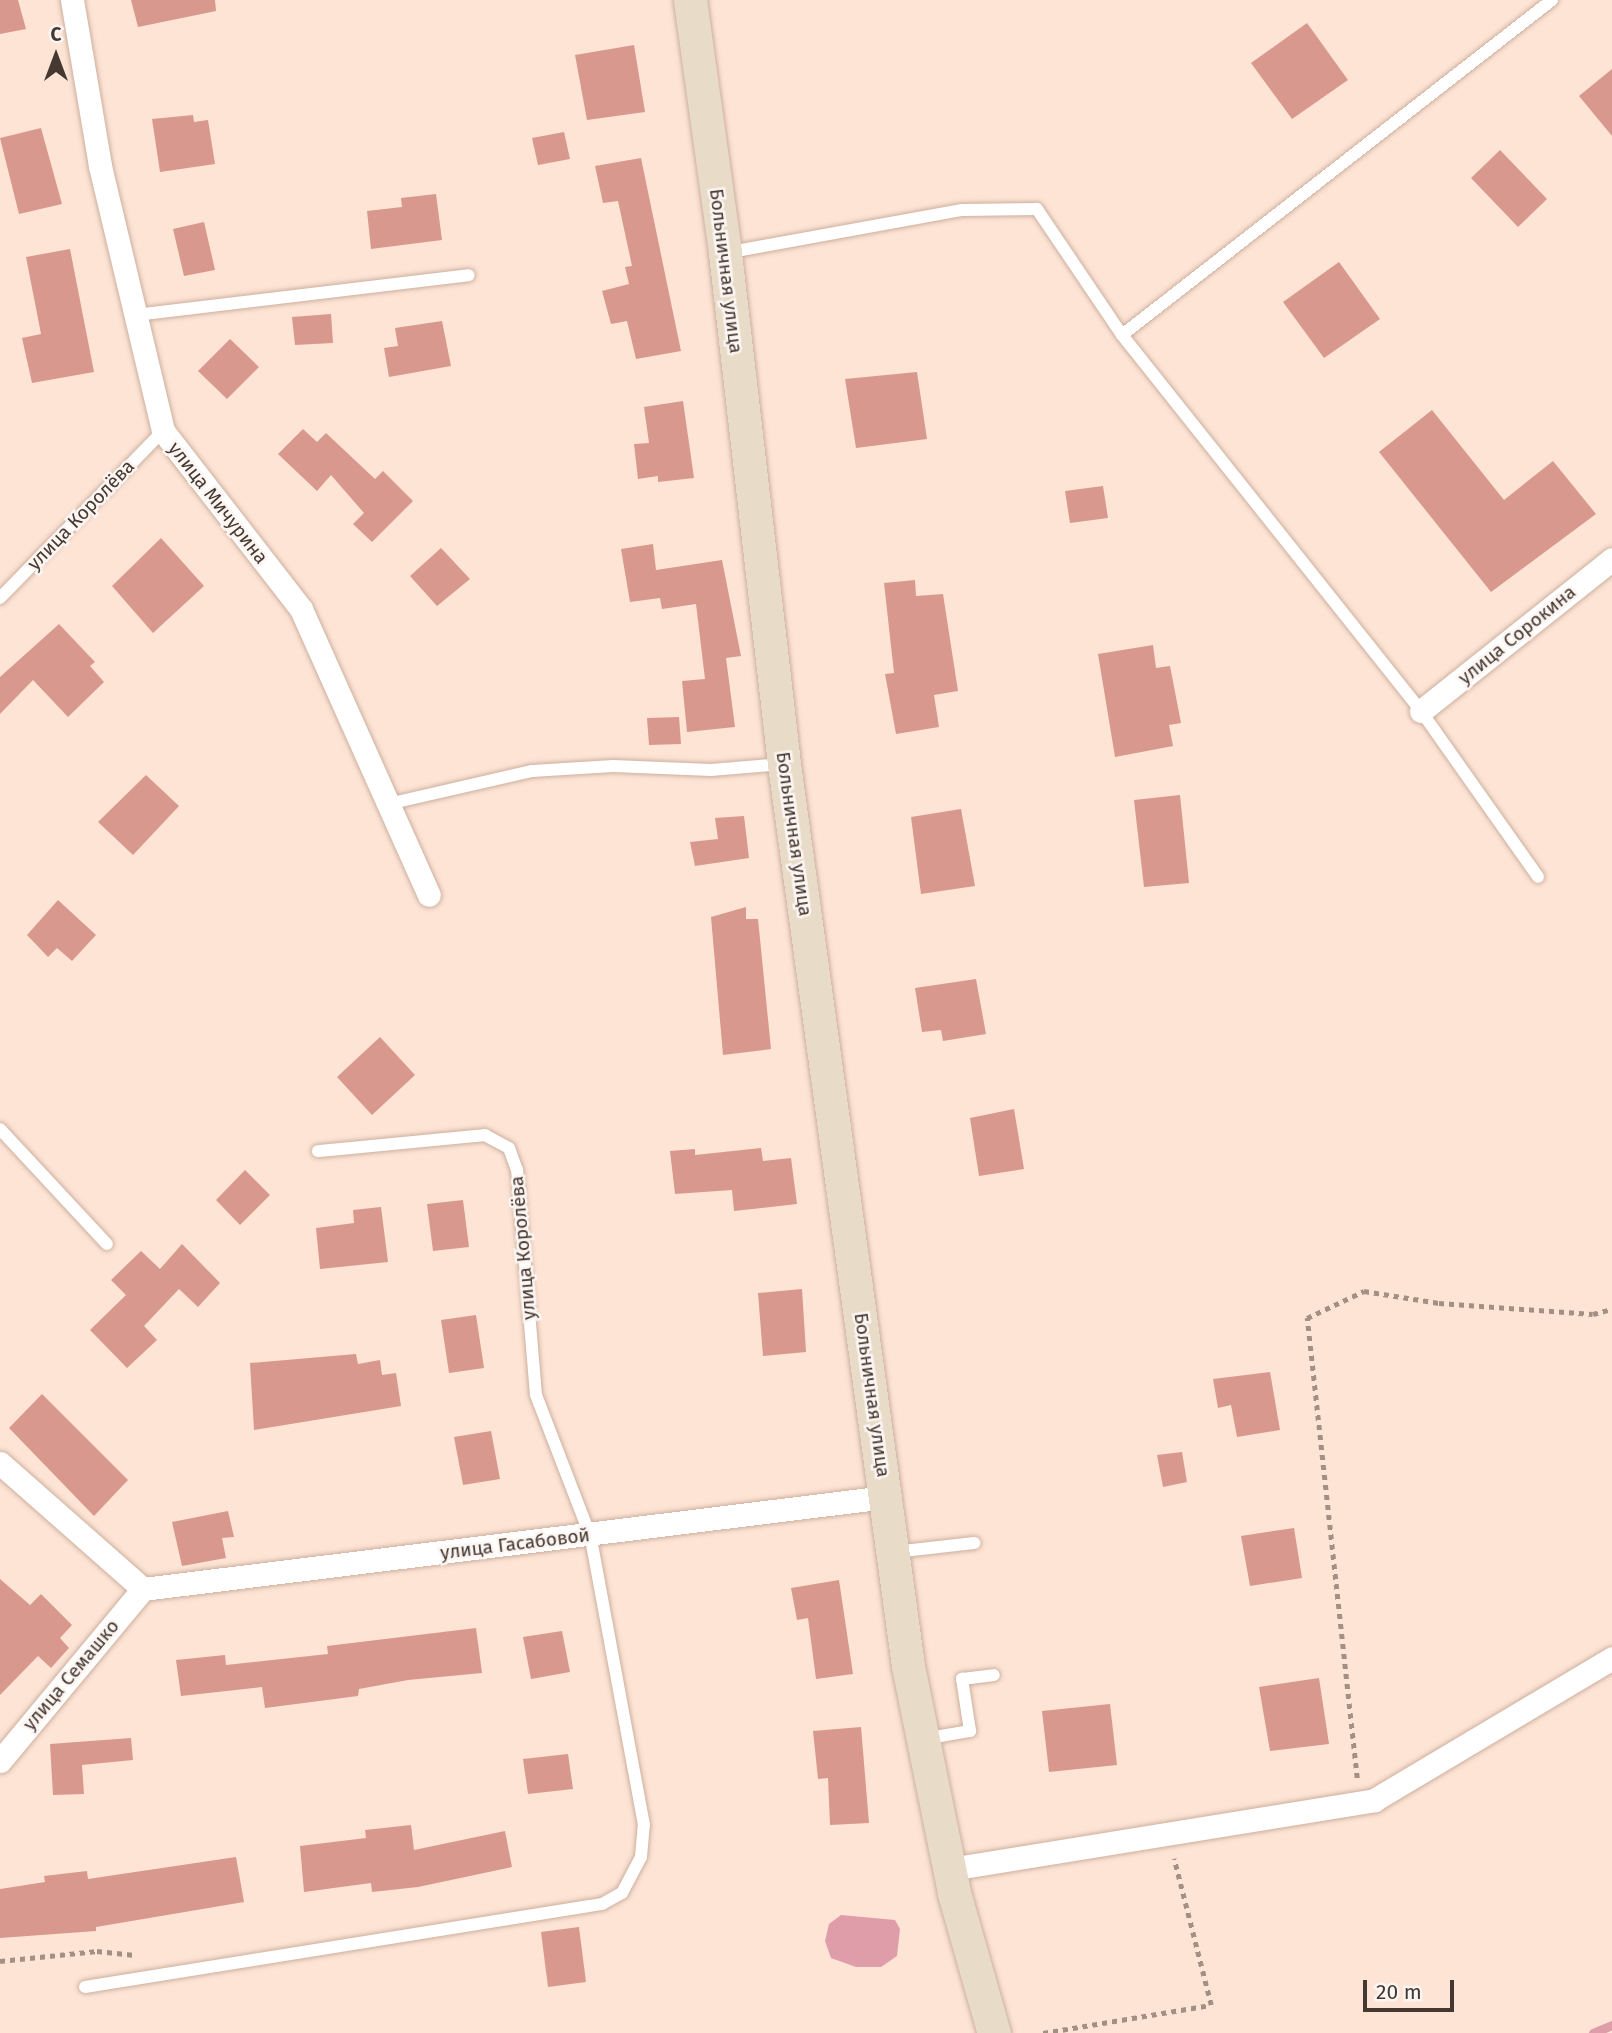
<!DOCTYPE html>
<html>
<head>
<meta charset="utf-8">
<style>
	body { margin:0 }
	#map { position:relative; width:1612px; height:2033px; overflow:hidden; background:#fde4d5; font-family:"Fira Sans",sans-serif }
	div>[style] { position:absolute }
	.water>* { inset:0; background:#df9ca9 }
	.stream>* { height:9px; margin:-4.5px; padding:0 4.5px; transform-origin:4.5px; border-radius:4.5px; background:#df9ca9 }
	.building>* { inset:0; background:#d9988d }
	.path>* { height:4.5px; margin-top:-2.25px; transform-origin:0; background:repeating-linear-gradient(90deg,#a39085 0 5px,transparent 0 10px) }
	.roads { filter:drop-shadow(0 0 2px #cdaf9e) drop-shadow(0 0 2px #cdaf9e) }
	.lane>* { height:12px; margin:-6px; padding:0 6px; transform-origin:6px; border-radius:6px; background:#fff }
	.street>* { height:23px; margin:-11.5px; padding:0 11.5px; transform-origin:11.5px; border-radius:11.5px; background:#fff }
	.secondary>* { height:33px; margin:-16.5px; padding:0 16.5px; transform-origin:16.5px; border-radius:16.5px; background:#e8dcc9 }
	span { translate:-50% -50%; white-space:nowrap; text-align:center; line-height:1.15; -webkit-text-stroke:5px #fcf5f2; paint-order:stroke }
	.street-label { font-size:19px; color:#443830 }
	.north { position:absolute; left:21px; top:21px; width:70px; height:70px; -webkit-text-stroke:5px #fcf5f2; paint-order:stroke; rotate:0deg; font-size:19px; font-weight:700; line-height:28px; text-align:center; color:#443830 }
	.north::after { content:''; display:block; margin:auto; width:24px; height:32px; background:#443830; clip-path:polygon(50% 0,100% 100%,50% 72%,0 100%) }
	.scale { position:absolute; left:1363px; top:1980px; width:91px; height:32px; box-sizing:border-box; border:4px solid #443830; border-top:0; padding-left:9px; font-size:21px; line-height:24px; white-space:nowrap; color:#443830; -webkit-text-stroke:5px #fcf5f2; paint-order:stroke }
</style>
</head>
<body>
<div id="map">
	<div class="water">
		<i style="clip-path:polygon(841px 1915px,895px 1920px,900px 1929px,897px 1956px,881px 1967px,856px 1967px,831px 1958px,825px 1941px,829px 1924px)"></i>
	</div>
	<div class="stream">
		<i style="left:1593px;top:2033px;width:21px;rotate:-23deg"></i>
	</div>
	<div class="building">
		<i style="clip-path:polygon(0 0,18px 0,26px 29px,0 34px)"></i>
		<i style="clip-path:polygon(131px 0,215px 0,216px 11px,138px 27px)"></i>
		<i style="clip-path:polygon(1307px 23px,1348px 80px,1292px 119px,1251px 63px)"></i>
		<i style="clip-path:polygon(634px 45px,645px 112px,587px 120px,575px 55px)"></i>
		<i style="clip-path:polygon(1612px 69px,1612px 136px,1579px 96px)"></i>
		<i style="clip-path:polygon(193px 115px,194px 122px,208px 120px,215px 164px,160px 172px,152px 119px)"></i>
		<i style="clip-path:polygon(41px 128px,62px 204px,19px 214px,0 138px)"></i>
		<i style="clip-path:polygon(564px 132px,570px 159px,538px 165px,532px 138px)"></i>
		<i style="clip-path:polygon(1500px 150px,1547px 199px,1518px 227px,1471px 178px)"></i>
		<i style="clip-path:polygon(641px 158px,681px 351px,636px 359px,627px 321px,611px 324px,602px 291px,629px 284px,625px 267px,632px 266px,618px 201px,603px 203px,595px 166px)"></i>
		<i style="clip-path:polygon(436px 194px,442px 240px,371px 249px,367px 211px,402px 207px,401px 198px)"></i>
		<i style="clip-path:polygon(204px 222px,215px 270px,184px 276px,173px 229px)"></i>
		<i style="clip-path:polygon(70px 249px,94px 372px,32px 383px,22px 338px,41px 334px,26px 257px)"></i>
		<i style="clip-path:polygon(1339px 262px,1380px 319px,1324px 358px,1283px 302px)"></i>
		<i style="clip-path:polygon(331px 314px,333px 343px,295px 345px,292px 317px)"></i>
		<i style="clip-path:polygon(442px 321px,451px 366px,389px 377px,384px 348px,398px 346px,395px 328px)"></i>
		<i style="clip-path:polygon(230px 339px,259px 367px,227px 399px,198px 371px)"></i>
		<i style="clip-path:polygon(917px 372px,927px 439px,856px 448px,845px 379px)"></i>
		<i style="clip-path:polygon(683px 401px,694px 478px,658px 482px,658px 476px,638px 479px,634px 444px,649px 443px,644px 407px)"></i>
		<i style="clip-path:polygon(1432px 410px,1504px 500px,1553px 461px,1596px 514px,1491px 592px,1379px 452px)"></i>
		<i style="clip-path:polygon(303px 429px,317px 442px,326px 433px,375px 479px,383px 471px,413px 501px,372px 542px,353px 524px,364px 513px,331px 475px,317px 491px,278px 454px)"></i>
		<i style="clip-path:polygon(1103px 486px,1108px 518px,1070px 523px,1065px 491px)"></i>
		<i style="clip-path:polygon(161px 538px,204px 586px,153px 633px,112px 586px)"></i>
		<i style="clip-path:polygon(653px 544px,656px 570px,722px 560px,741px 656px,726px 658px,735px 727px,687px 732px,682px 681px,705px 679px,696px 604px,662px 609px,660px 598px,630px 602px,621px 549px)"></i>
		<i style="clip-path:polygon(441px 548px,470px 579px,437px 606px,410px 576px)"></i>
		<i style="clip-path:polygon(915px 580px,916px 596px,943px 594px,958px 691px,934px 695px,939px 727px,896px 734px,885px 674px,894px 673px,884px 583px)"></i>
		<i style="clip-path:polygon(59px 624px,95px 662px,90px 666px,104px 682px,68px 717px,33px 680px,0 714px,0 677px)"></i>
		<i style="clip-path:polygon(1153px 645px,1156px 668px,1170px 666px,1181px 723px,1169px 725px,1173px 746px,1115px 757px,1098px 654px)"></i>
		<i style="clip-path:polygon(679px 717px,681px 744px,649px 745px,647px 718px)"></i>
		<i style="clip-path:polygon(146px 775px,179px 806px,133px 855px,98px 822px)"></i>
		<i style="clip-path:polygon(1180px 795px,1189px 883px,1144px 887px,1134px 800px)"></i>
		<i style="clip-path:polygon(961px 809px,975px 886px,921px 894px,911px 817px)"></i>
		<i style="clip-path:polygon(744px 816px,749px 858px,695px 866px,690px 842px,718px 839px,715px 818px)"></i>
		<i style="clip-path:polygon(58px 900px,96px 935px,72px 961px,57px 948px,48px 957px,27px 935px)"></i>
		<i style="clip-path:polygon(746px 907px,746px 919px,758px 919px,771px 1049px,723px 1055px,711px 917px)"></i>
		<i style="clip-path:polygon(976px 979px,986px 1034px,943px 1041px,941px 1030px,922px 1032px,915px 988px)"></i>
		<i style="clip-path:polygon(380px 1037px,415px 1075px,372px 1115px,337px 1077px)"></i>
		<i style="clip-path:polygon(1014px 1109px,1024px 1169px,979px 1176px,970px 1118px)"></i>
		<i style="clip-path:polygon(761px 1148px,763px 1161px,791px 1158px,797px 1204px,734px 1211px,732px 1190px,675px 1194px,670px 1151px,695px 1149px,695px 1155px)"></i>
		<i style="clip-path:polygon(245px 1170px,270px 1195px,240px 1225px,216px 1200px)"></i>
		<i style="clip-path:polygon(463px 1200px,469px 1247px,433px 1251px,427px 1204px)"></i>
		<i style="clip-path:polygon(381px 1207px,388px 1262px,320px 1269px,316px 1228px,354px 1223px,353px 1210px)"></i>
		<i style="clip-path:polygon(182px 1244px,220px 1283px,198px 1307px,179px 1289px,144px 1326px,157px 1340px,127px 1368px,90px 1330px,126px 1295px,111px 1280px,141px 1251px,160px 1269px)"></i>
		<i style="clip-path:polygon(802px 1289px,806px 1352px,763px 1356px,758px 1293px)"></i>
		<i style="clip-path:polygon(476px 1315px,484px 1368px,449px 1373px,441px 1320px)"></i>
		<i style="clip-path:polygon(356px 1354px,358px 1364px,380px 1360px,382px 1375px,396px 1373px,401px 1406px,254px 1430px,250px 1363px)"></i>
		<i style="clip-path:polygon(1270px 1372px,1280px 1430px,1237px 1437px,1231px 1405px,1218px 1408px,1213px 1379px)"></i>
		<i style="clip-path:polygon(42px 1394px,128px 1480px,94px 1516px,9px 1428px)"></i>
		<i style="clip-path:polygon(491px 1431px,500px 1479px,463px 1485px,454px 1437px)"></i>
		<i style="clip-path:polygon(1182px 1452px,1187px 1482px,1163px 1487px,1157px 1455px)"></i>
		<i style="clip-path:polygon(228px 1511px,234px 1537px,222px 1538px,226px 1558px,182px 1566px,172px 1522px)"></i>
		<i style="clip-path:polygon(1294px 1528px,1302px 1578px,1250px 1586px,1241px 1536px)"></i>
		<i style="clip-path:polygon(0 1579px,30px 1605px,41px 1594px,72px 1625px,60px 1638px,69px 1648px,51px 1668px,38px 1656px,0 1695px)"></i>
		<i style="clip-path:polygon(839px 1580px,853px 1674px,816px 1679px,808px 1618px,797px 1620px,791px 1588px)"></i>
		<i style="clip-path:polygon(476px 1628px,482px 1673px,408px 1680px,359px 1689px,358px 1696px,265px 1708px,262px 1687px,181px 1696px,176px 1660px,225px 1655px,226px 1665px,328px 1654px,327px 1646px)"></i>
		<i style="clip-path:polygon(562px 1631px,570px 1672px,531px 1679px,523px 1637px)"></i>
		<i style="clip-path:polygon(1319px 1678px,1329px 1744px,1270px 1751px,1259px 1687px)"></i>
		<i style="clip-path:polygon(1110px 1704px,1117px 1765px,1049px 1772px,1042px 1711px)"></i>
		<i style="clip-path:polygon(861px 1727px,869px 1823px,830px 1825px,828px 1778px,818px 1779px,813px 1731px)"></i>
		<i style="clip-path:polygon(131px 1738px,133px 1760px,82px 1765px,84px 1794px,53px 1795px,50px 1744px)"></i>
		<i style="clip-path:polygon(568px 1754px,573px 1789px,528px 1794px,523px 1759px)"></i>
		<i style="clip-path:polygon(411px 1825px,414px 1850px,505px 1831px,512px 1867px,418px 1887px,372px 1892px,371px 1883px,304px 1892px,300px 1846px,366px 1838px,365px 1830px)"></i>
		<i style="clip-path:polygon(236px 1857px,244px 1902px,96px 1927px,96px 1931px,0 1938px,0 1889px,45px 1882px,44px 1876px,87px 1871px,88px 1879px)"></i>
		<i style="clip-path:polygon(579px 1927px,586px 1982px,548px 1987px,541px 1932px)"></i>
	</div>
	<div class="path">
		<i style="left:1357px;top:1778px;width:463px;rotate:-96.2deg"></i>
		<i style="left:1307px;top:1318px;width:63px;rotate:-25.3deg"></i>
		<i style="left:1364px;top:1291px;width:76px;rotate:9.1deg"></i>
		<i style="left:1439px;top:1303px;width:154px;rotate:4.1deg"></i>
		<i style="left:1593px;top:1314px;width:20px;rotate:-15deg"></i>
		<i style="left:0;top:1961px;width:98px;rotate:-5.9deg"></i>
		<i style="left:97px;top:1951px;width:38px;rotate:6deg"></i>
		<i style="left:1043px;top:2033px;width:170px;rotate:-9.5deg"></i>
		<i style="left:1211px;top:2005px;width:151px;rotate:-104.2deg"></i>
	</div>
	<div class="roads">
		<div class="lane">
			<i style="left:725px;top:253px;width:241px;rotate:-10.3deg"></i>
			<i style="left:962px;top:210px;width:75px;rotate:-0.8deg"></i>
			<i style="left:1037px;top:209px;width:152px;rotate:56deg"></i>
			<i style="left:1122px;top:335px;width:480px;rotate:51.5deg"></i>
			<i style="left:1421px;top:711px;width:203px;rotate:54.8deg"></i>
			<i style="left:135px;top:315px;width:336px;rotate:-6.8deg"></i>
			<i style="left:1122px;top:335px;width:545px;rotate:-37.92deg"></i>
			<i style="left:0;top:598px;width:233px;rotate:-45.7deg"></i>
			<i style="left:388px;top:804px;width:148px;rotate:-12.9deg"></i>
			<i style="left:532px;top:771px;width:81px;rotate:-3.5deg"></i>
			<i style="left:613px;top:766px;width:98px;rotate:2.3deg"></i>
			<i style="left:711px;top:770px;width:72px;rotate:-4.8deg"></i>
			<i style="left:0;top:1129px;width:157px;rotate:47.1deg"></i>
			<i style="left:894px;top:1552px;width:81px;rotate:-6.4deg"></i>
			<i style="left:923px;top:1739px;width:48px;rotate:-9.7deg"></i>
			<i style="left:970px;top:1731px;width:53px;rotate:-98.7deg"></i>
			<i style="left:962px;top:1679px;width:32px;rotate:-7deg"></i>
			<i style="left:85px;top:1987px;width:524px;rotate:-9.12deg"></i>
			<i style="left:602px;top:1904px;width:23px;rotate:-29deg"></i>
			<i style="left:622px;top:1893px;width:41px;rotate:-62.2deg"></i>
			<i style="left:641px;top:1857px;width:32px;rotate:-85deg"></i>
			<i style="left:644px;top:1825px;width:295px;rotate:-100.5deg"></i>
			<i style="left:590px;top:1535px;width:150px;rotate:-111.1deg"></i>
			<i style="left:536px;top:1395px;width:226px;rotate:-94.8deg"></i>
			<i style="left:517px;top:1170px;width:23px;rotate:-110deg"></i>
			<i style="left:509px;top:1148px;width:27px;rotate:-152deg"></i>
			<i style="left:485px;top:1135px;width:168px;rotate:174.5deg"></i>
		</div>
		<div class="street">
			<i style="left:72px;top:0;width:168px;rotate:80.4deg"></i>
			<i style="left:100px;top:166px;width:272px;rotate:76.6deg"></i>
			<i style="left:163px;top:431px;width:225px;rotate:52.2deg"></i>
			<i style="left:301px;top:609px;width:313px;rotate:65.9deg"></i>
			<i style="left:1421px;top:711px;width:244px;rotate:-38.5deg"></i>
			<i style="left:0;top:1463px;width:191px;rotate:41.4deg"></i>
			<i style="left:143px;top:1589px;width:749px;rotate:-7.06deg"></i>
			<i style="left:0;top:1761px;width:224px;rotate:-50.3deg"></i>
			<i style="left:950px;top:1869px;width:430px;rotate:-9.2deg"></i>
			<i style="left:1374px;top:1800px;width:277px;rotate:-30.8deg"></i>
		</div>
		<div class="secondary">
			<i style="left:690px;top:0;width:255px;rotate:82.1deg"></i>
			<i style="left:725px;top:253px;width:514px;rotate:83.41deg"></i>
			<i style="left:784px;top:764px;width:910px;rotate:82.17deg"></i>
			<i style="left:908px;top:1666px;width:232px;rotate:78.5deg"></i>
			<i style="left:954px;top:1893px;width:146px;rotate:74.1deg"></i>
		</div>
	</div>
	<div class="street-label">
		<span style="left:726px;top:271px;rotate:83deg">Больничная улица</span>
		<span style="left:218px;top:503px;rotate:52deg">улица Мичурина</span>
		<span style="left:81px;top:515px;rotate:-46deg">улица Королёва</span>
		<span style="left:1517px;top:635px;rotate:-39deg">улица Сорокина</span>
		<span style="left:794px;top:834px;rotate:82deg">Больничная улица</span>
		<span style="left:523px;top:1248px;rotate:-95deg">улица Королёва</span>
		<span style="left:872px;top:1395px;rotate:82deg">Больничная улица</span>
		<span style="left:515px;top:1544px;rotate:-7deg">улица Гасабовой</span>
		<span style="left:71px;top:1675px;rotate:-50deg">улица Семашко</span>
	</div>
	<div class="north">С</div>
	<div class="scale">20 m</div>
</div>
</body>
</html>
